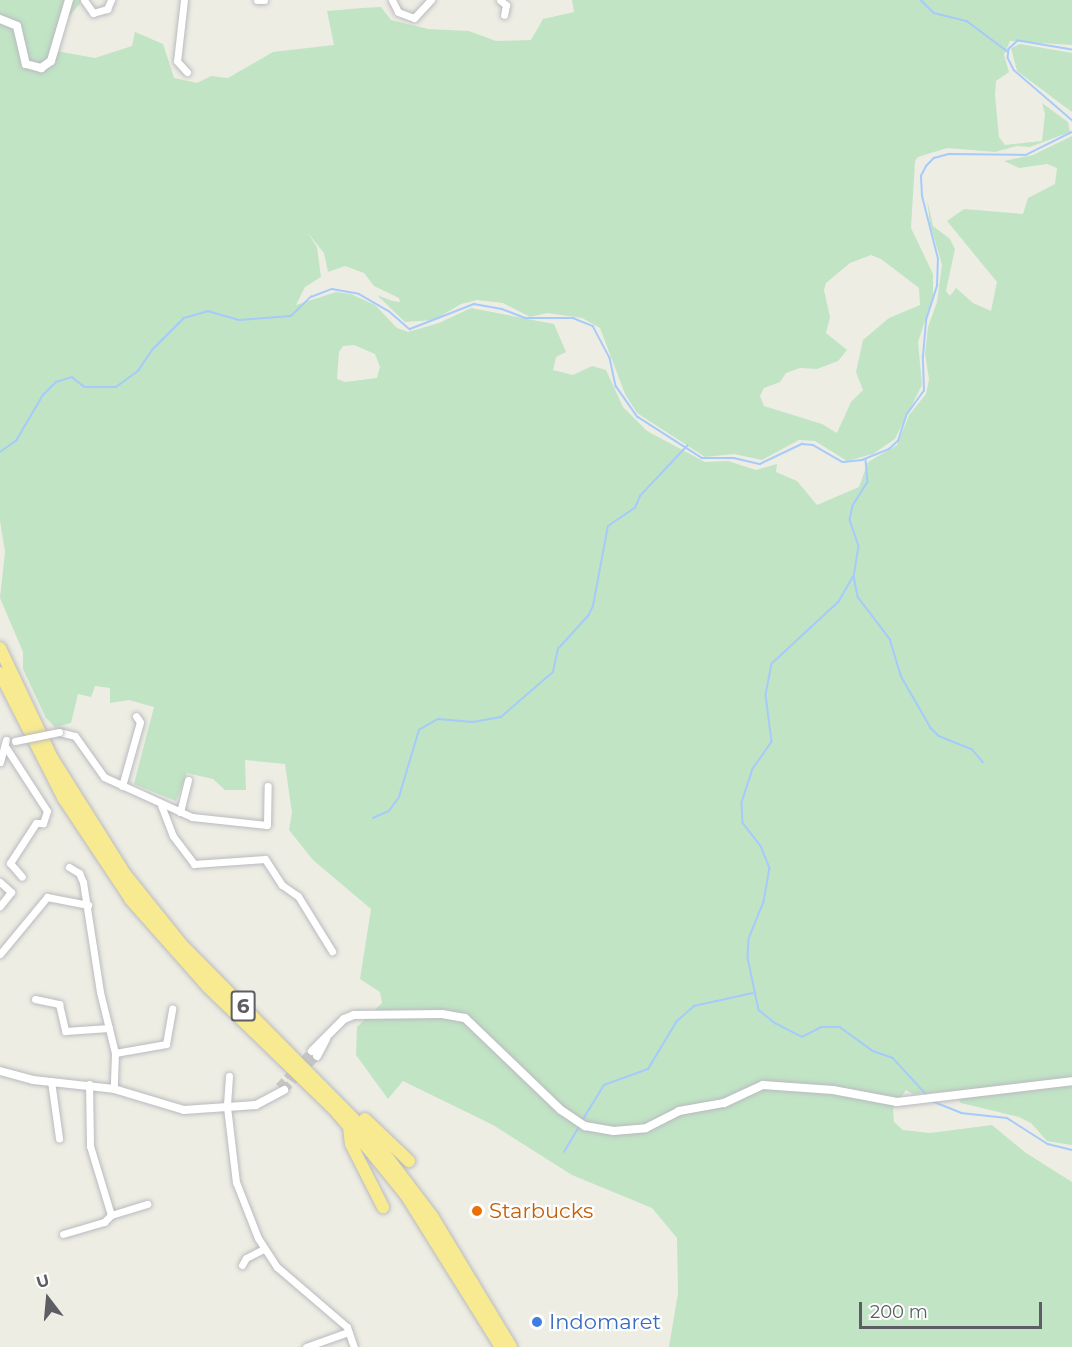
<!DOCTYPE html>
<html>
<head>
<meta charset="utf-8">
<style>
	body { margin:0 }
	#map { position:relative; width:1072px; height:1347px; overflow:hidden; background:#edede4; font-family:Montserrat,sans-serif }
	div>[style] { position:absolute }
	.green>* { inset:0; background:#c1e4c5 }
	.stream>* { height:1.5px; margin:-0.75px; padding:0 0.75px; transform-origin:0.75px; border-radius:0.75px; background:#a6cbfb }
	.tertiary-tunnel>* { height:8px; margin-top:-4px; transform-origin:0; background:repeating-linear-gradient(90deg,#c9c9c4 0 8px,transparent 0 12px) }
	.roads { filter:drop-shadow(0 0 2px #b9babf) drop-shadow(0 0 2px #b9babf) }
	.minor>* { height:7px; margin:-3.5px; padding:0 3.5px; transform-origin:3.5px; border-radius:3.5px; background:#fff }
	.tertiary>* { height:8px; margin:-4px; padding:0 4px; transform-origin:4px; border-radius:4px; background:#fff }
	.motorway>* { height:12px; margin:-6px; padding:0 6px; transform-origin:6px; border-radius:6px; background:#f8ea90 }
	.bridges { filter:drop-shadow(0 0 2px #b9babf) drop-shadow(0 0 2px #b9babf) }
	.minor-bridge>* { height:7px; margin:-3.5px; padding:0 3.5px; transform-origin:3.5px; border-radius:3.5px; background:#fff }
	.dots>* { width:16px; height:16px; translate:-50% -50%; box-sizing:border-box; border:3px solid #fff; border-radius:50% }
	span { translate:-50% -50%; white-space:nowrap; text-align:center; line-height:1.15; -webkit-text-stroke:4.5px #fff; paint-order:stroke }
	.shield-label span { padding:2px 4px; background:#fff; border:2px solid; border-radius:4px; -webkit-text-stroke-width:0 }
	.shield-label { font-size:20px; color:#5c5e63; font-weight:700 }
	.food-label { font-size:21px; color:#c56008 }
	.left { translate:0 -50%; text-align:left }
	.shop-label { font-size:21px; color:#366cbe }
	.north { position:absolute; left:18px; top:1269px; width:60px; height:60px; -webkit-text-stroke:4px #fff; paint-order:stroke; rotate:344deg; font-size:16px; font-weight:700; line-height:24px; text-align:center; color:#5c5e63 }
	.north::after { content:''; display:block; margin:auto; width:21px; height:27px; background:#5c5e63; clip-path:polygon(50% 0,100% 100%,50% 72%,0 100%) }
	.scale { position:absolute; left:859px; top:1302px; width:183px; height:27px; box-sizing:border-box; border:3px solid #5c5e63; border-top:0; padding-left:8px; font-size:18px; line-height:21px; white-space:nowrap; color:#5c5e63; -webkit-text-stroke:4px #fff; paint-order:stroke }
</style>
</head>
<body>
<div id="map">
	<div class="green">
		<i style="clip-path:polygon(evenodd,0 0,83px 0,57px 31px,56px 51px,95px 58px,132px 46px,135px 32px,163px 44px,174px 78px,197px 83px,211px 76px,228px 78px,273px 52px,334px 45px,327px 11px,362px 8px,381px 7px,391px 20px,428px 29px,469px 31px,496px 41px,531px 40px,543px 19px,574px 12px,572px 0,1072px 0,1072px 45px,1010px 41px,1004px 55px,1009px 72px,996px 81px,995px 95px,999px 137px,1005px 145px,1042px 141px,1045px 114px,1042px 103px,1068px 122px,1070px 132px,1030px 147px,1017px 146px,995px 152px,947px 148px,918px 157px,915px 161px,911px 228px,933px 274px,933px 296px,918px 342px,922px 385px,895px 439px,873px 454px,847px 461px,815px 441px,799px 440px,762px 460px,734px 454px,705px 457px,637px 413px,625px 394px,600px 328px,582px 318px,547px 313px,530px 317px,503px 303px,477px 300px,461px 304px,434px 320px,405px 322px,377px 295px,392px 301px,400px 302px,399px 298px,374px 286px,364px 273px,345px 266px,328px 272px,324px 253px,307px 232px,317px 247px,321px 277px,305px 287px,296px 305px,336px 292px,351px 294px,375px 305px,397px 328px,408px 332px,439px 323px,471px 308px,554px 324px,566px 352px,556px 357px,553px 370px,573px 375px,592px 366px,606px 370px,623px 407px,647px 431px,705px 462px,728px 461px,756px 470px,777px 464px,776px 472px,797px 481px,817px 505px,859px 487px,868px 462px,897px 445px,909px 415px,926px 394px,929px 379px,925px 354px,928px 327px,937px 302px,942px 265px,930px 224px,927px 199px,933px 226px,950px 239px,955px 249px,946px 291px,950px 296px,956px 288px,973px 303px,991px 311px,997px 282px,947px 221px,964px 209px,1023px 214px,1028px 198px,1055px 184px,1057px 168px,1047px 164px,1019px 168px,1004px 161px,1033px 155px,1072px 136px,1072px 1145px,1047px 1141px,1031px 1123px,1019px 1117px,961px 1103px,954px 1091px,913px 1094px,906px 1090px,893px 1109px,894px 1122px,903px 1130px,930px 1133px,992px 1125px,1026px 1153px,1072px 1182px,1072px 1347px,669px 1347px,678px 1293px,677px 1238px,652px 1208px,572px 1175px,493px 1125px,403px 1081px,388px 1099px,356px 1055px,357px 1027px,382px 1003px,380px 992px,360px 979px,371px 909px,313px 860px,289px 830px,292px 813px,285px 764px,245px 760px,246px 790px,225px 790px,213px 779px,187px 773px,176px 801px,134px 784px,154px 707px,129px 700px,110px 703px,110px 688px,95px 686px,91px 697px,78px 694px,71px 723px,55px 727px,46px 718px,23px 669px,23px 652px,0 598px,5px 552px,0 521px,0 0,871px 255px,881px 259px,919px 288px,920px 305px,889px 318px,863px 340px,856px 372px,863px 390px,851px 402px,837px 433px,822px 424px,764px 406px,760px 396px,764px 388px,780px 382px,786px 373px,800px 368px,817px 369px,838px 361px,847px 350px,826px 333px,830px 317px,824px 290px,826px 283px,850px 263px,871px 255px,0 0,354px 345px,375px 354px,380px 367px,377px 378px,345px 382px,337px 379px,339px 352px,343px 346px,354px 345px)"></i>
		<i style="clip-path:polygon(1020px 44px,1072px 53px,1072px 112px,1017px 71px,1011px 48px)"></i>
	</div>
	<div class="stream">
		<i style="left:921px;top:0;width:18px;rotate:45deg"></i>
		<i style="left:934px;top:13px;width:34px;rotate:14deg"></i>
		<i style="left:967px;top:21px;width:50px;rotate:36.9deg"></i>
		<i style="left:1072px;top:50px;width:55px;rotate:-170.5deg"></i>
		<i style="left:1018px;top:41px;width:12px;rotate:138deg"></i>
		<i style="left:1009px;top:49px;width:9px;rotate:96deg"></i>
		<i style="left:1008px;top:58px;width:13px;rotate:63deg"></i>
		<i style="left:1014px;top:70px;width:77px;rotate:40.8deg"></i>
		<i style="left:0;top:452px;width:19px;rotate:-35deg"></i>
		<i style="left:16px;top:441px;width:53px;rotate:-59.6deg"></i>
		<i style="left:43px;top:395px;width:18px;rotate:-45deg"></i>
		<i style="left:56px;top:382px;width:17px;rotate:-17deg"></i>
		<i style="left:72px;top:377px;width:16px;rotate:38deg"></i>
		<i style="left:85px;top:387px;width:31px"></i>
		<i style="left:116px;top:387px;width:27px;rotate:-36deg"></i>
		<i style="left:138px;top:371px;width:25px;rotate:-56deg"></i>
		<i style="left:152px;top:350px;width:45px;rotate:-45deg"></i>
		<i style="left:184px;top:318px;width:25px;rotate:-16deg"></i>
		<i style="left:208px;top:311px;width:32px;rotate:16deg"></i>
		<i style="left:239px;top:320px;width:52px;rotate:-4.4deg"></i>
		<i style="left:291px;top:316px;width:28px;rotate:-44deg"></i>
		<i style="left:311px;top:297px;width:22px;rotate:-21deg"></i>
		<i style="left:332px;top:289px;width:27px;rotate:10deg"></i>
		<i style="left:359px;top:294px;width:34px;rotate:30deg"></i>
		<i style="left:389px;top:311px;width:28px;rotate:41deg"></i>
		<i style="left:410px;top:329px;width:69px;rotate:-21.3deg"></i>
		<i style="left:474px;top:304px;width:28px;rotate:10deg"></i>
		<i style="left:502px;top:309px;width:26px;rotate:21deg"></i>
		<i style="left:526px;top:318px;width:47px"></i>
		<i style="left:573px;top:318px;width:22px;rotate:22deg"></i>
		<i style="left:593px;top:326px;width:36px;rotate:62deg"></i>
		<i style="left:610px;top:358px;width:29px;rotate:78deg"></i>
		<i style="left:616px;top:386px;width:38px;rotate:55deg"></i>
		<i style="left:638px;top:417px;width:76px;rotate:32.6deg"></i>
		<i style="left:702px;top:458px;width:32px"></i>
		<i style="left:734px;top:458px;width:27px;rotate:13deg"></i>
		<i style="left:760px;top:464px;width:47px;rotate:-25.5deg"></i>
		<i style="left:802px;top:444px;width:11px;rotate:5deg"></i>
		<i style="left:813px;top:445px;width:34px;rotate:30deg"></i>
		<i style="left:843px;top:462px;width:19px;rotate:-6deg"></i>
		<i style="left:862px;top:460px;width:29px;rotate:-22deg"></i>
		<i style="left:889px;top:449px;width:12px;rotate:-42deg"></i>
		<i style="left:898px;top:441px;width:28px;rotate:-72deg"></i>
		<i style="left:907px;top:414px;width:29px;rotate:-54deg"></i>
		<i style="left:924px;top:391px;width:35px;rotate:-92deg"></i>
		<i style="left:923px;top:356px;width:36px;rotate:-85deg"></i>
		<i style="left:926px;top:320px;width:36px;rotate:-72deg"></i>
		<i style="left:937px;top:286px;width:27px;rotate:-88deg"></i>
		<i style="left:938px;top:259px;width:65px;rotate:-104.3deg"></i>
		<i style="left:922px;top:196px;width:20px;rotate:-93deg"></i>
		<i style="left:921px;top:176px;width:11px;rotate:-63deg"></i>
		<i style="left:926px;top:166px;width:11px;rotate:-45deg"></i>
		<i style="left:934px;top:158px;width:16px;rotate:-15deg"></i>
		<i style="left:949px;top:154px;width:77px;rotate:0.7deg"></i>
		<i style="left:1026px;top:155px;width:51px;rotate:-26.6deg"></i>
		<i style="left:866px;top:460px;width:22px;rotate:85deg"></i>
		<i style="left:868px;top:482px;width:28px;rotate:122deg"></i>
		<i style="left:853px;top:506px;width:14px;rotate:102deg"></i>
		<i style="left:850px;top:520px;width:28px;rotate:71deg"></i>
		<i style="left:859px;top:546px;width:30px;rotate:99deg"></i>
		<i style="left:854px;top:576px;width:30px;rotate:120deg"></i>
		<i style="left:839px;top:602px;width:91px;rotate:137.2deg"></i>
		<i style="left:772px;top:664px;width:32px;rotate:101deg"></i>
		<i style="left:766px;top:695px;width:47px;rotate:82.7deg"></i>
		<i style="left:772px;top:742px;width:33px;rotate:125deg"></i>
		<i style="left:753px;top:769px;width:36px;rotate:108deg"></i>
		<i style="left:742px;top:803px;width:20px;rotate:87deg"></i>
		<i style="left:743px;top:823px;width:29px;rotate:52deg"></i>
		<i style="left:761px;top:846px;width:24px;rotate:68deg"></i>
		<i style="left:770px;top:868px;width:35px;rotate:100deg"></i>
		<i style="left:764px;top:902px;width:40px;rotate:112deg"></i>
		<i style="left:749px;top:939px;width:19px;rotate:93deg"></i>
		<i style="left:748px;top:958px;width:53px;rotate:78.1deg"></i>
		<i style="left:759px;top:1010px;width:21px;rotate:39deg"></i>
		<i style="left:775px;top:1023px;width:30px;rotate:27deg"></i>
		<i style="left:802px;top:1037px;width:22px;rotate:-27deg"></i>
		<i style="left:822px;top:1027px;width:18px"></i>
		<i style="left:840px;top:1027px;width:41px;rotate:36deg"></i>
		<i style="left:873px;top:1051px;width:21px;rotate:19deg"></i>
		<i style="left:893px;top:1058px;width:50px;rotate:47.4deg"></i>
		<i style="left:854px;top:576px;width:21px;rotate:79deg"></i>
		<i style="left:858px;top:597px;width:53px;rotate:52.7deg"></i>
		<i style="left:890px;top:639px;width:39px;rotate:73deg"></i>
		<i style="left:901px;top:676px;width:60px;rotate:60deg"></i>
		<i style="left:931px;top:728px;width:11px;rotate:45deg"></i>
		<i style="left:939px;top:736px;width:35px;rotate:22deg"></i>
		<i style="left:972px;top:749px;width:17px;rotate:50deg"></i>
		<i style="left:373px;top:818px;width:17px;rotate:-24deg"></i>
		<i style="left:389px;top:811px;width:17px;rotate:-54deg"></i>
		<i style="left:399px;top:797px;width:70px;rotate:-73.4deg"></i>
		<i style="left:419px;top:730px;width:22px;rotate:-30deg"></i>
		<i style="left:438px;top:719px;width:35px;rotate:5deg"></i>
		<i style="left:473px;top:722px;width:28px;rotate:-10deg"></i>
		<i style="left:501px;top:717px;width:69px;rotate:-40.9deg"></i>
		<i style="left:553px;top:672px;width:24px;rotate:-78deg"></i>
		<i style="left:558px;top:649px;width:45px;rotate:-47.7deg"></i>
		<i style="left:588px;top:616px;width:11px;rotate:-63deg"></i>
		<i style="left:593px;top:606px;width:81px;rotate:-79.4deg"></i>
		<i style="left:608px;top:526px;width:32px;rotate:-34deg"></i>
		<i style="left:635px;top:508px;width:13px;rotate:-67deg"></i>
		<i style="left:640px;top:496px;width:69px;rotate:-46.8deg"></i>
		<i style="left:932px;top:1101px;width:31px;rotate:22deg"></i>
		<i style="left:961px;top:1113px;width:46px;rotate:6.2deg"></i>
		<i style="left:1007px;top:1118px;width:49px;rotate:32.4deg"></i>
		<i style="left:1048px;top:1144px;width:25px;rotate:14deg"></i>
		<i style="left:582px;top:1121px;width:42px;rotate:-58.6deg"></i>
		<i style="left:604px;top:1085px;width:47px;rotate:-20deg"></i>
		<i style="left:648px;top:1069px;width:56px;rotate:-58.9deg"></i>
		<i style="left:677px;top:1021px;width:23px;rotate:-41deg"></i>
		<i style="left:694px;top:1006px;width:60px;rotate:-12.4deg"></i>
		<i style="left:564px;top:1152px;width:31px;rotate:-59deg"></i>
	</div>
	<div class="tertiary-tunnel">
		<i style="left:279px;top:1087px;width:49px;rotate:-47.5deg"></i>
		<i style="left:284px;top:1090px;width:47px;rotate:-45.9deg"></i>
	</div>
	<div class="roads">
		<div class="minor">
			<i style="left:84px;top:0;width:16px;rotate:55deg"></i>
			<i style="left:93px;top:13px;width:15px;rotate:-16deg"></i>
			<i style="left:107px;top:9px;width:10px;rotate:-66deg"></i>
			<i style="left:184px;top:0;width:61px;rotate:96.5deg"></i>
			<i style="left:177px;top:61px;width:15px;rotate:48deg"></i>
			<i style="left:257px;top:0;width:7px"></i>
			<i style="left:392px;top:0;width:13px;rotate:63deg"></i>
			<i style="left:398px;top:12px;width:17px;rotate:21deg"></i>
			<i style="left:414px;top:18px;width:25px;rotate:-47deg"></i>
			<i style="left:500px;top:0;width:8px;rotate:40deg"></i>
			<i style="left:506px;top:5px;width:10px;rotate:101deg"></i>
			<i style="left:59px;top:732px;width:16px;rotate:14deg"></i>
			<i style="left:75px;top:736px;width:50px;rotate:54.7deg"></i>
			<i style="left:104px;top:777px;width:97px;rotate:24.4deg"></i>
			<i style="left:192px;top:817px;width:75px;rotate:6.1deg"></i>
			<i style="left:267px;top:825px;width:39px;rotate:-89deg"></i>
			<i style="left:5px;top:746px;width:77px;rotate:57.1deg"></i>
			<i style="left:47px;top:811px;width:13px;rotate:108deg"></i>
			<i style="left:43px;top:823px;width:7px;rotate:180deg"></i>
			<i style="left:36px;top:823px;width:48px;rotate:123deg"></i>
			<i style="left:10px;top:863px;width:18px;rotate:49deg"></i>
			<i style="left:0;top:762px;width:23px;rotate:-75deg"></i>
			<i style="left:122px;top:786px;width:66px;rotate:-74.3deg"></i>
			<i style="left:140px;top:722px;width:7px;rotate:-124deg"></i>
			<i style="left:161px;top:805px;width:33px;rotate:69deg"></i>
			<i style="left:173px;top:836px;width:35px;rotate:53deg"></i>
			<i style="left:194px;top:864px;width:71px;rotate:-4deg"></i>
			<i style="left:265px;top:859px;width:31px;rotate:57deg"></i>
			<i style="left:282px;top:885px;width:19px;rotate:35deg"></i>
			<i style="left:298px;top:896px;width:65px;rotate:58.3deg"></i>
			<i style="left:180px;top:812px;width:33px;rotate:-76deg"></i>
			<i style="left:69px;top:867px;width:12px;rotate:31deg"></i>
			<i style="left:79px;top:873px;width:10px;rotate:66deg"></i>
			<i style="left:83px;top:882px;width:111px;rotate:81.2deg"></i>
			<i style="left:100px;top:992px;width:63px;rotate:76.2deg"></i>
			<i style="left:115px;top:1053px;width:36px;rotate:92deg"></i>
			<i style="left:0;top:882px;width:15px;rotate:42deg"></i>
			<i style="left:11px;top:892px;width:18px;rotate:128deg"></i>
			<i style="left:0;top:954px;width:74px;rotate:-50.5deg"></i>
			<i style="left:47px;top:897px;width:42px;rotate:11deg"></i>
			<i style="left:35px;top:999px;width:25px;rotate:12deg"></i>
			<i style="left:59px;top:1004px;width:28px;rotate:77deg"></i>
			<i style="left:65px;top:1031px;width:44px;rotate:-3.9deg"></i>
			<i style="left:115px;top:1053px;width:52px;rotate:-10deg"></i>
			<i style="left:166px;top:1044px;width:36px;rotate:-80deg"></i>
			<i style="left:229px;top:1076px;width:31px;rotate:94deg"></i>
			<i style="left:227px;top:1107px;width:76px;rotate:83.2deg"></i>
			<i style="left:236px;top:1182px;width:60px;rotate:68.6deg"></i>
			<i style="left:258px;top:1238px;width:35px;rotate:57deg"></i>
			<i style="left:277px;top:1267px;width:92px;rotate:40.6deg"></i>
			<i style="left:347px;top:1327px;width:21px;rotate:71deg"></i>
			<i style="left:51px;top:1081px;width:58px;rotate:82deg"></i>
			<i style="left:111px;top:1215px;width:38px;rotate:-17deg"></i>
			<i style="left:63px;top:1234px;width:43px;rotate:-16.3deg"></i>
			<i style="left:104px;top:1222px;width:10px;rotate:-45deg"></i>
			<i style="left:111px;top:1215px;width:72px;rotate:-106.9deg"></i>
			<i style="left:90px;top:1146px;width:62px;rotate:-90.9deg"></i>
			<i style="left:242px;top:1265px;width:8px;rotate:-60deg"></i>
			<i style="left:246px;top:1258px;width:20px;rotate:-27deg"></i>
			<i style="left:306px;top:1347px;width:45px;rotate:-19.7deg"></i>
		</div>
		<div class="tertiary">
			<i style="left:0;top:19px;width:18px;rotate:22deg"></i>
			<i style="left:17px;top:26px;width:39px;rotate:77deg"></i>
			<i style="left:26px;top:64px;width:16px;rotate:15deg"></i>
			<i style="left:41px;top:68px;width:12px;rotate:-35deg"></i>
			<i style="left:51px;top:61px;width:64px;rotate:-73.6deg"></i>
			<i style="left:312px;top:1051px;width:45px;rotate:-45deg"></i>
			<i style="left:344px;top:1019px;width:11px;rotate:-22deg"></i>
			<i style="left:354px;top:1015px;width:88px;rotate:-0.7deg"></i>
			<i style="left:442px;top:1014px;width:23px;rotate:10deg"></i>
			<i style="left:465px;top:1018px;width:133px;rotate:43.8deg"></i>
			<i style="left:561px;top:1110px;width:29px;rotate:34deg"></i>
			<i style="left:585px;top:1126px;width:29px;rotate:10deg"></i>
			<i style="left:614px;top:1131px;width:32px;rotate:-5deg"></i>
			<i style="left:646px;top:1128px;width:37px;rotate:-27deg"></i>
			<i style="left:679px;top:1111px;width:46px;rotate:-10.1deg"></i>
			<i style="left:724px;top:1103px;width:43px;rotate:-24.8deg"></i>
			<i style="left:763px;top:1085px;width:70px;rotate:4.1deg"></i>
			<i style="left:833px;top:1090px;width:65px;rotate:10.6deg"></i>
			<i style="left:897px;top:1102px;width:176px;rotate:-6.8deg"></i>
			<i style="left:317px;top:1056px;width:19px;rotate:-62deg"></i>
			<i style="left:0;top:1071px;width:34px;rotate:15deg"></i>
			<i style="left:33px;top:1080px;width:81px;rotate:6.3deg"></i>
			<i style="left:114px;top:1089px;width:73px;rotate:16.7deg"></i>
			<i style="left:184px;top:1110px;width:72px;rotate:-4deg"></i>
			<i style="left:256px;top:1105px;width:32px;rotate:-28deg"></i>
		</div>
		<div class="motorway">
			<i style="left:0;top:648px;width:122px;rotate:64.7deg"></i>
			<i style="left:52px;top:758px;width:137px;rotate:57.8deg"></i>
			<i style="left:125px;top:874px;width:91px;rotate:51.2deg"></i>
			<i style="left:182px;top:945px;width:275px;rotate:45.4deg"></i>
			<i style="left:375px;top:1141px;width:94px;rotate:52.8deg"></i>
			<i style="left:432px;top:1216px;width:153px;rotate:58.9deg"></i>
			<i style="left:0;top:673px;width:141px;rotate:63.1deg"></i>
			<i style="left:64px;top:799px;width:121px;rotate:56.4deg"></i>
			<i style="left:131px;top:900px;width:116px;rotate:48.5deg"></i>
			<i style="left:208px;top:987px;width:174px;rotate:44.1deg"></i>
			<i style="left:333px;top:1108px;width:58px;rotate:49.2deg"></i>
			<i style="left:371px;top:1152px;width:55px;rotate:50.9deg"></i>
			<i style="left:406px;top:1195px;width:179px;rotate:58deg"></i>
			<i style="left:365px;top:1119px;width:61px;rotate:43.7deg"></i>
			<i style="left:349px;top:1126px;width:18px;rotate:84deg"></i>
			<i style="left:351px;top:1144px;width:71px;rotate:63.1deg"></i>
		</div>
	</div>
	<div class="bridges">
		<div class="minor-bridge">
			<i style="left:15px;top:741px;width:45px;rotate:-11.6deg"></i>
		</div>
	</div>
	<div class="dots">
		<i style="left:477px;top:1211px;background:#e8710a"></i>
		<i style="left:537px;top:1322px;background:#3f7fe0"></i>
	</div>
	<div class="shield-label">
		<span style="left:243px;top:1006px">6</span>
	</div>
	<div class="food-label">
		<span class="left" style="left:489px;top:1211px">Starbucks</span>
	</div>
	<div class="shop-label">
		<span class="left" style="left:549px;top:1322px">Indomaret</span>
	</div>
	<div class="north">U</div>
	<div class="scale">200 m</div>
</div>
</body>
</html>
